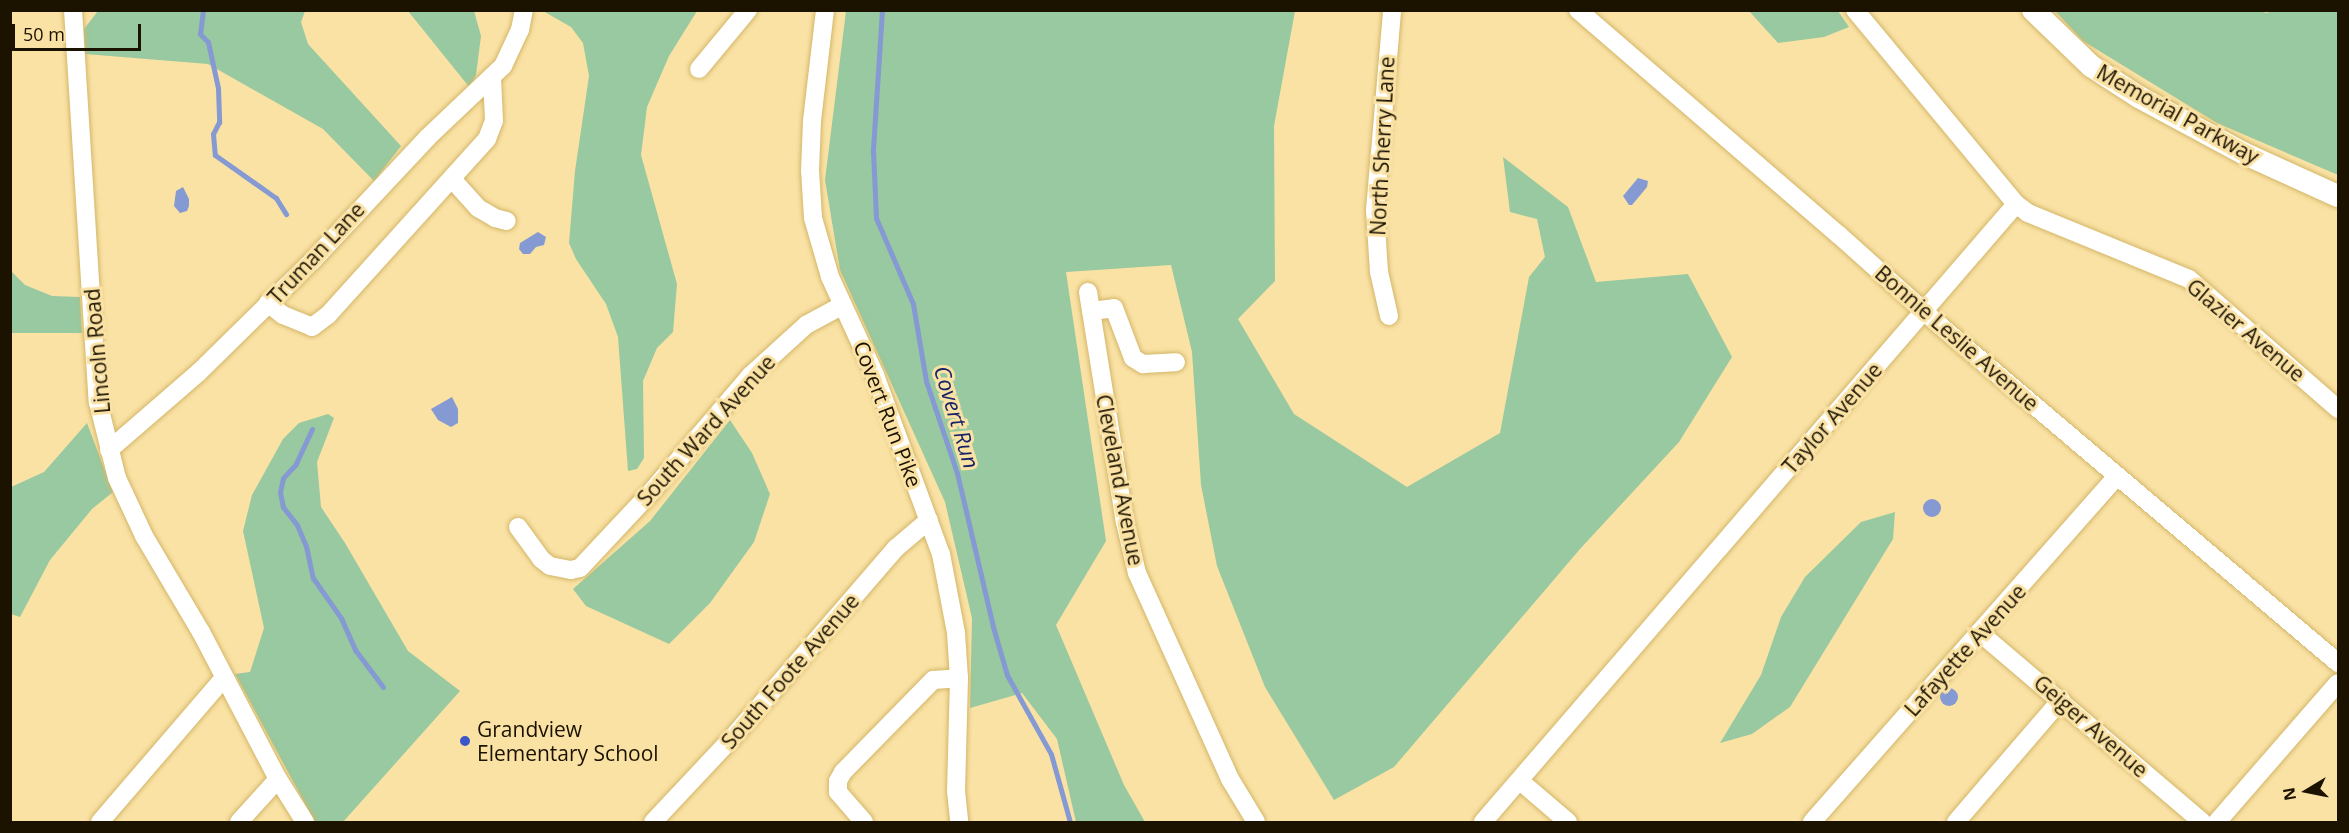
<!DOCTYPE html>
<html>
<head>
<meta charset="utf-8">
<style>
	body { margin:0 }
	#map { position:relative; width:2349px; height:833px; overflow:hidden; background:#fae2a5; font-family:"Open Sans",sans-serif }
	div>[style] { position:absolute }
	.green>* { inset:0; background:#98c9a0 }
	.water>* { inset:0; background:#8599d2 }
	.round { border-radius:50% }
	.stream>* { height:5px; margin:-2.5px; padding:0 2.5px; transform-origin:2.5px; border-radius:2.5px; background:#8599d2 }
	.roads { filter:drop-shadow(0 0 2px #d3b668) drop-shadow(0 0 2px #d3b668) }
	.minor>* { height:18px; margin:-9px; padding:0 9px; transform-origin:9px; border-radius:9px; background:#fff }
	.major>* { height:22px; margin:-11px; padding:0 11px; transform-origin:11px; border-radius:11px; background:#fff }
	.dots>* { width:16px; height:16px; translate:-50% -50%; box-sizing:border-box; border:3px solid #fae2a5; border-radius:50% }
	span { translate:-50% -50%; white-space:nowrap; text-align:center; line-height:1.15; -webkit-text-stroke:6px #fae2a5; paint-order:stroke }
	.street-label { font-size:21px; color:#1b1200 }
	.poi-label { font-size:21px; color:#1b1200 }
	.left { translate:0 -50%; text-align:left }
	.water-label { font-size:22px; color:#172467; font-style:italic }
	.frame { position:absolute; inset:0; border:12px solid #1b1200; pointer-events:none }
	.north { position:absolute; left:2277px; top:761px; width:60px; height:60px; -webkit-text-stroke:4px #fae2a5; paint-order:stroke; rotate:260deg; font-size:16px; font-weight:700; line-height:24px; text-align:center; color:#1b1200 }
	.north::after { content:''; display:block; margin:auto; width:21px; height:27px; background:#1b1200; clip-path:polygon(50% 0,100% 100%,50% 72%,0 100%) }
	.scale { position:absolute; left:12px; top:24px; width:129px; height:27px; box-sizing:border-box; border:3px solid #1b1200; border-top:0; padding-left:8px; font-size:18px; line-height:21px; white-space:nowrap; color:#1b1200; -webkit-text-stroke:4px #fae2a5; paint-order:stroke }
</style>
</head>
<body>
<div id="map">
	<div class="green">
		<i style="clip-path:polygon(98px 11px,305px 11px,301px 22px,308px 44px,401px 146px,374px 181px,323px 129px,208px 64px,85px 54px,84px 29px)"></i>
		<i style="clip-path:polygon(408px 11px,474px 11px,481px 36px,476px 75px,470px 88px)"></i>
		<i style="clip-path:polygon(543px 11px,697px 11px,669px 56px,647px 107px,641px 155px,677px 284px,673px 332px,657px 348px,643px 381px,644px 458px,637px 469px,628px 471px,618px 337px,606px 304px,576px 259px,569px 243px,575px 171px,589px 76px,583px 43px,571px 27px)"></i>
		<i style="clip-path:polygon(846px 11px,1295px 11px,1274px 126px,1275px 281px,1238px 319px,1294px 414px,1407px 487px,1500px 433px,1529px 277px,1545px 257px,1537px 219px,1510px 212px,1503px 157px,1568px 207px,1596px 282px,1688px 274px,1732px 357px,1679px 442px,1580px 549px,1394px 767px,1334px 800px,1265px 687px,1217px 566px,1201px 485px,1192px 352px,1171px 265px,1066px 272px,1106px 541px,1056px 625px,1124px 785px,1145px 822px,1076px 822px,1057px 739px,1022px 693px,970px 708px,972px 618px,945px 502px,840px 270px,825px 180px)"></i>
		<i style="clip-path:polygon(1749px 11px,1838px 11px,1849px 27px,1824px 37px,1778px 43px)"></i>
		<i style="clip-path:polygon(2258px 11px,2267px 13px,2274px 10px,2338px 11px,2338px 175px,2217px 123px,2083px 41px,2055px 11px)"></i>
		<i style="clip-path:polygon(10px 270px,25px 285px,52px 296px,80px 297px,82px 333px,11px 333px)"></i>
		<i style="clip-path:polygon(328px 414px,334px 418px,317px 462px,321px 507px,345px 543px,408px 651px,460px 691px,343px 822px,315px 822px,235px 674px,250px 672px,264px 628px,243px 531px,252px 495px,283px 439px,299px 423px)"></i>
		<i style="clip-path:polygon(730px 420px,752px 453px,770px 494px,754px 542px,710px 603px,669px 644px,586px 606px,573px 589px,650px 521px)"></i>
		<i style="clip-path:polygon(87px 423px,113px 492px,92px 509px,50px 560px,20px 617px,11px 614px,11px 487px,44px 472px)"></i>
		<i style="clip-path:polygon(1895px 512px,1893px 539px,1790px 707px,1752px 734px,1720px 743px,1761px 675px,1781px 617px,1805px 577px,1861px 522px)"></i>
	</div>
	<div class="water">
		<i style="clip-path:polygon(1638px 178px,1648px 181px,1647px 187px,1632px 205px,1629px 205px,1623px 196px)"></i>
		<i style="clip-path:polygon(183px 187px,189px 199px,189px 206px,187px 211px,180px 213px,174px 206px,176px 191px)"></i>
		<i style="clip-path:polygon(538px 232px,546px 237px,544px 245px,536px 247px,530px 254px,523px 254px,519px 249px,520px 243px)"></i>
		<i style="clip-path:polygon(452px 397px,458px 409px,458px 423px,451px 427px,438px 420px,431px 409px)"></i>
		<i class="round" style="left:1923px;top:499px;width:18px;height:18px"></i>
		<i class="round" style="left:1940px;top:688px;width:18px;height:18px"></i>
	</div>
	<div class="stream">
		<i style="left:203px;top:10px;width:24px;rotate:97deg"></i>
		<i style="left:200px;top:34px;width:11px;rotate:45deg"></i>
		<i style="left:208px;top:42px;width:47px;rotate:77.7deg"></i>
		<i style="left:218px;top:88px;width:34px;rotate:88deg"></i>
		<i style="left:219px;top:122px;width:13px;rotate:117deg"></i>
		<i style="left:213px;top:134px;width:21px;rotate:85deg"></i>
		<i style="left:215px;top:155px;width:75px;rotate:35.2deg"></i>
		<i style="left:276px;top:198px;width:19px;rotate:58deg"></i>
		<i style="left:882px;top:10px;width:141px;rotate:93.7deg"></i>
		<i style="left:873px;top:151px;width:67px;rotate:87.4deg"></i>
		<i style="left:876px;top:218px;width:94px;rotate:66.7deg"></i>
		<i style="left:913px;top:304px;width:78px;rotate:80.4deg"></i>
		<i style="left:926px;top:381px;width:97px;rotate:71.4deg"></i>
		<i style="left:957px;top:473px;width:158px;rotate:76.8deg"></i>
		<i style="left:993px;top:627px;width:50px;rotate:73.7deg"></i>
		<i style="left:1007px;top:675px;width:90px;rotate:60.9deg"></i>
		<i style="left:1051px;top:754px;width:71px;rotate:74.4deg"></i>
		<i style="left:312px;top:429px;width:38px;rotate:115deg"></i>
		<i style="left:296px;top:464px;width:19px;rotate:133deg"></i>
		<i style="left:283px;top:478px;width:14px;rotate:102deg"></i>
		<i style="left:280px;top:492px;width:15px;rotate:79deg"></i>
		<i style="left:283px;top:507px;width:23px;rotate:52deg"></i>
		<i style="left:297px;top:525px;width:23px;rotate:67deg"></i>
		<i style="left:306px;top:546px;width:33px;rotate:78deg"></i>
		<i style="left:313px;top:578px;width:49px;rotate:55deg"></i>
		<i style="left:341px;top:618px;width:36px;rotate:66deg"></i>
		<i style="left:356px;top:651px;width:45px;rotate:53.1deg"></i>
	</div>
	<div class="roads">
		<div class="minor">
			<i style="left:73px;top:10px;width:393px;rotate:86.4deg"></i>
			<i style="left:98px;top:402px;width:78px;rotate:76deg"></i>
			<i style="left:117px;top:478px;width:64px;rotate:65deg"></i>
			<i style="left:144px;top:536px;width:112px;rotate:59.3deg"></i>
			<i style="left:201px;top:632px;width:166px;rotate:62.4deg"></i>
			<i style="left:278px;top:779px;width:51px;rotate:57.9deg"></i>
			<i style="left:825px;top:10px;width:112px;rotate:96.7deg"></i>
			<i style="left:812px;top:121px;width:49px;rotate:92.3deg"></i>
			<i style="left:810px;top:170px;width:48px;rotate:86.4deg"></i>
			<i style="left:813px;top:218px;width:61px;rotate:73.9deg"></i>
			<i style="left:830px;top:277px;width:108px;rotate:65.3deg"></i>
			<i style="left:875px;top:375px;width:191px;rotate:69.8deg"></i>
			<i style="left:941px;top:554px;width:80px;rotate:79.2deg"></i>
			<i style="left:956px;top:633px;width:45px;rotate:86.2deg"></i>
			<i style="left:959px;top:678px;width:113px;rotate:91.5deg"></i>
			<i style="left:956px;top:791px;width:31px;rotate:84deg"></i>
			<i style="left:1578px;top:10px;width:345px;rotate:40.8deg"></i>
			<i style="left:1839px;top:235px;width:132px;rotate:41.9deg"></i>
			<i style="left:1937px;top:323px;width:526px;rotate:40.29deg"></i>
			<i style="left:1855px;top:10px;width:252px;rotate:50.3deg"></i>
			<i style="left:2016px;top:204px;width:15px;rotate:37deg"></i>
			<i style="left:2028px;top:213px;width:174px;rotate:22.3deg"></i>
			<i style="left:2189px;top:279px;width:198px;rotate:41.1deg"></i>
			<i style="left:699px;top:69px;width:77px;rotate:-50.3deg"></i>
			<i style="left:452px;top:179px;width:39px;rotate:48deg"></i>
			<i style="left:478px;top:208px;width:20px;rotate:30deg"></i>
			<i style="left:495px;top:218px;width:12px;rotate:14deg"></i>
			<i style="left:1088px;top:292px;width:233px;rotate:80.9deg"></i>
			<i style="left:1125px;top:522px;width:52px;rotate:76.8deg"></i>
			<i style="left:1137px;top:573px;width:226px;rotate:65.7deg"></i>
			<i style="left:1230px;top:779px;width:50px;rotate:58.8deg"></i>
			<i style="left:268px;top:303px;width:19px;rotate:39deg"></i>
			<i style="left:283px;top:315px;width:31px;rotate:22deg"></i>
			<i style="left:312px;top:327px;width:20px;rotate:-37deg"></i>
			<i style="left:328px;top:315px;width:237px;rotate:-47.9deg"></i>
			<i style="left:487px;top:139px;width:19px;rotate:-69deg"></i>
			<i style="left:494px;top:121px;width:44px;rotate:-92.6deg"></i>
			<i style="left:1091px;top:311px;width:23px;rotate:-7deg"></i>
			<i style="left:1114px;top:308px;width:53px;rotate:69.2deg"></i>
			<i style="left:1133px;top:358px;width:12px;rotate:31deg"></i>
			<i style="left:1143px;top:364px;width:33px;rotate:-3deg"></i>
			<i style="left:1389px;top:316px;width:45px;rotate:-102.8deg"></i>
			<i style="left:1379px;top:272px;width:62px;rotate:-93.7deg"></i>
			<i style="left:1375px;top:210px;width:201px;rotate:-85.1deg"></i>
			<i style="left:109px;top:450px;width:119px;rotate:-40.9deg"></i>
			<i style="left:199px;top:372px;width:160px;rotate:-44.5deg"></i>
			<i style="left:313px;top:260px;width:167px;rotate:-46.9deg"></i>
			<i style="left:427px;top:138px;width:105px;rotate:-43.5deg"></i>
			<i style="left:503px;top:66px;width:40px;rotate:-65deg"></i>
			<i style="left:520px;top:30px;width:20px;rotate:-79deg"></i>
			<i style="left:518px;top:527px;width:39px;rotate:54deg"></i>
			<i style="left:541px;top:559px;width:11px;rotate:38deg"></i>
			<i style="left:550px;top:566px;width:21px;rotate:11deg"></i>
			<i style="left:571px;top:570px;width:9px;rotate:-13deg"></i>
			<i style="left:580px;top:568px;width:104px;rotate:-46.9deg"></i>
			<i style="left:651px;top:492px;width:153px;rotate:-49.5deg"></i>
			<i style="left:750px;top:376px;width:76px;rotate:-42.3deg"></i>
			<i style="left:806px;top:325px;width:42px;rotate:-28.4deg"></i>
			<i style="left:1979px;top:632px;width:293px;rotate:40.4deg"></i>
			<i style="left:1520px;top:781px;width:63px;rotate:40.5deg"></i>
			<i style="left:100px;top:822px;width:190px;rotate:-49.3deg"></i>
			<i style="left:239px;top:822px;width:58px;rotate:-47.8deg"></i>
			<i style="left:653px;top:822px;width:115px;rotate:-46.8deg"></i>
			<i style="left:732px;top:738px;width:251px;rotate:-49.2deg"></i>
			<i style="left:896px;top:548px;width:43px;rotate:-40.3deg"></i>
			<i style="left:864px;top:822px;width:40px;rotate:-131deg"></i>
			<i style="left:838px;top:792px;width:11px;rotate:-90deg"></i>
			<i style="left:838px;top:781px;width:10px;rotate:-61deg"></i>
			<i style="left:843px;top:772px;width:129px;rotate:-45.6deg"></i>
			<i style="left:933px;top:680px;width:26px;rotate:-4deg"></i>
			<i style="left:1483px;top:822px;width:816px;rotate:-49.22deg"></i>
			<i style="left:1812px;top:822px;width:461px;rotate:-48.6deg"></i>
			<i style="left:1956px;top:822px;width:161px;rotate:-49.3deg"></i>
			<i style="left:2217px;top:822px;width:184px;rotate:-49deg"></i>
		</div>
		<div class="major">
			<i style="left:2033px;top:10px;width:81px;rotate:44deg"></i>
			<i style="left:2091px;top:66px;width:57px;rotate:32.9deg"></i>
			<i style="left:2139px;top:97px;width:118px;rotate:28.3deg"></i>
			<i style="left:2243px;top:153px;width:104px;rotate:24.4deg"></i>
		</div>
	</div>
	<div class="dots">
		<i style="left:465px;top:741px;background:#3c56c9"></i>
	</div>
	<div class="street-label">
		<span style="left:2178px;top:114px;rotate:29deg">Memorial Parkway</span>
		<span style="left:1382px;top:146px;rotate:-87deg">North Sherry Lane</span>
		<span style="left:316px;top:253px;rotate:-47deg">Truman Lane</span>
		<span style="left:2246px;top:330px;rotate:40deg">Glazier Avenue</span>
		<span style="left:1957px;top:338px;rotate:41deg">Bonnie Leslie Avenue</span>
		<span style="left:97px;top:351px;rotate:-95deg">Lincoln Road</span>
		<span style="left:888px;top:414px;rotate:69deg">Covert Run Pike</span>
		<span style="left:1832px;top:418px;rotate:-49deg">Taylor Avenue</span>
		<span style="left:706px;top:430px;rotate:-48deg">South Ward Avenue</span>
		<span style="left:1120px;top:480px;rotate:79deg">Cleveland Avenue</span>
		<span style="left:1965px;top:650px;rotate:-48deg">Lafayette Avenue</span>
		<span style="left:790px;top:671px;rotate:-49deg">South Foote Avenue</span>
		<span style="left:2091px;top:726px;rotate:41deg">Geiger Avenue</span>
	</div>
	<div class="poi-label">
		<span class="left" style="left:477px;top:741px">Grandview<br>Elementary School</span>
	</div>
	<div class="water-label">
		<span style="left:957px;top:417px;rotate:73deg">Covert Run</span>
	</div>
	<div class="frame"></div>
	<div class="north">N</div>
	<div class="scale">50 m</div>
</div>
</body>
</html>
